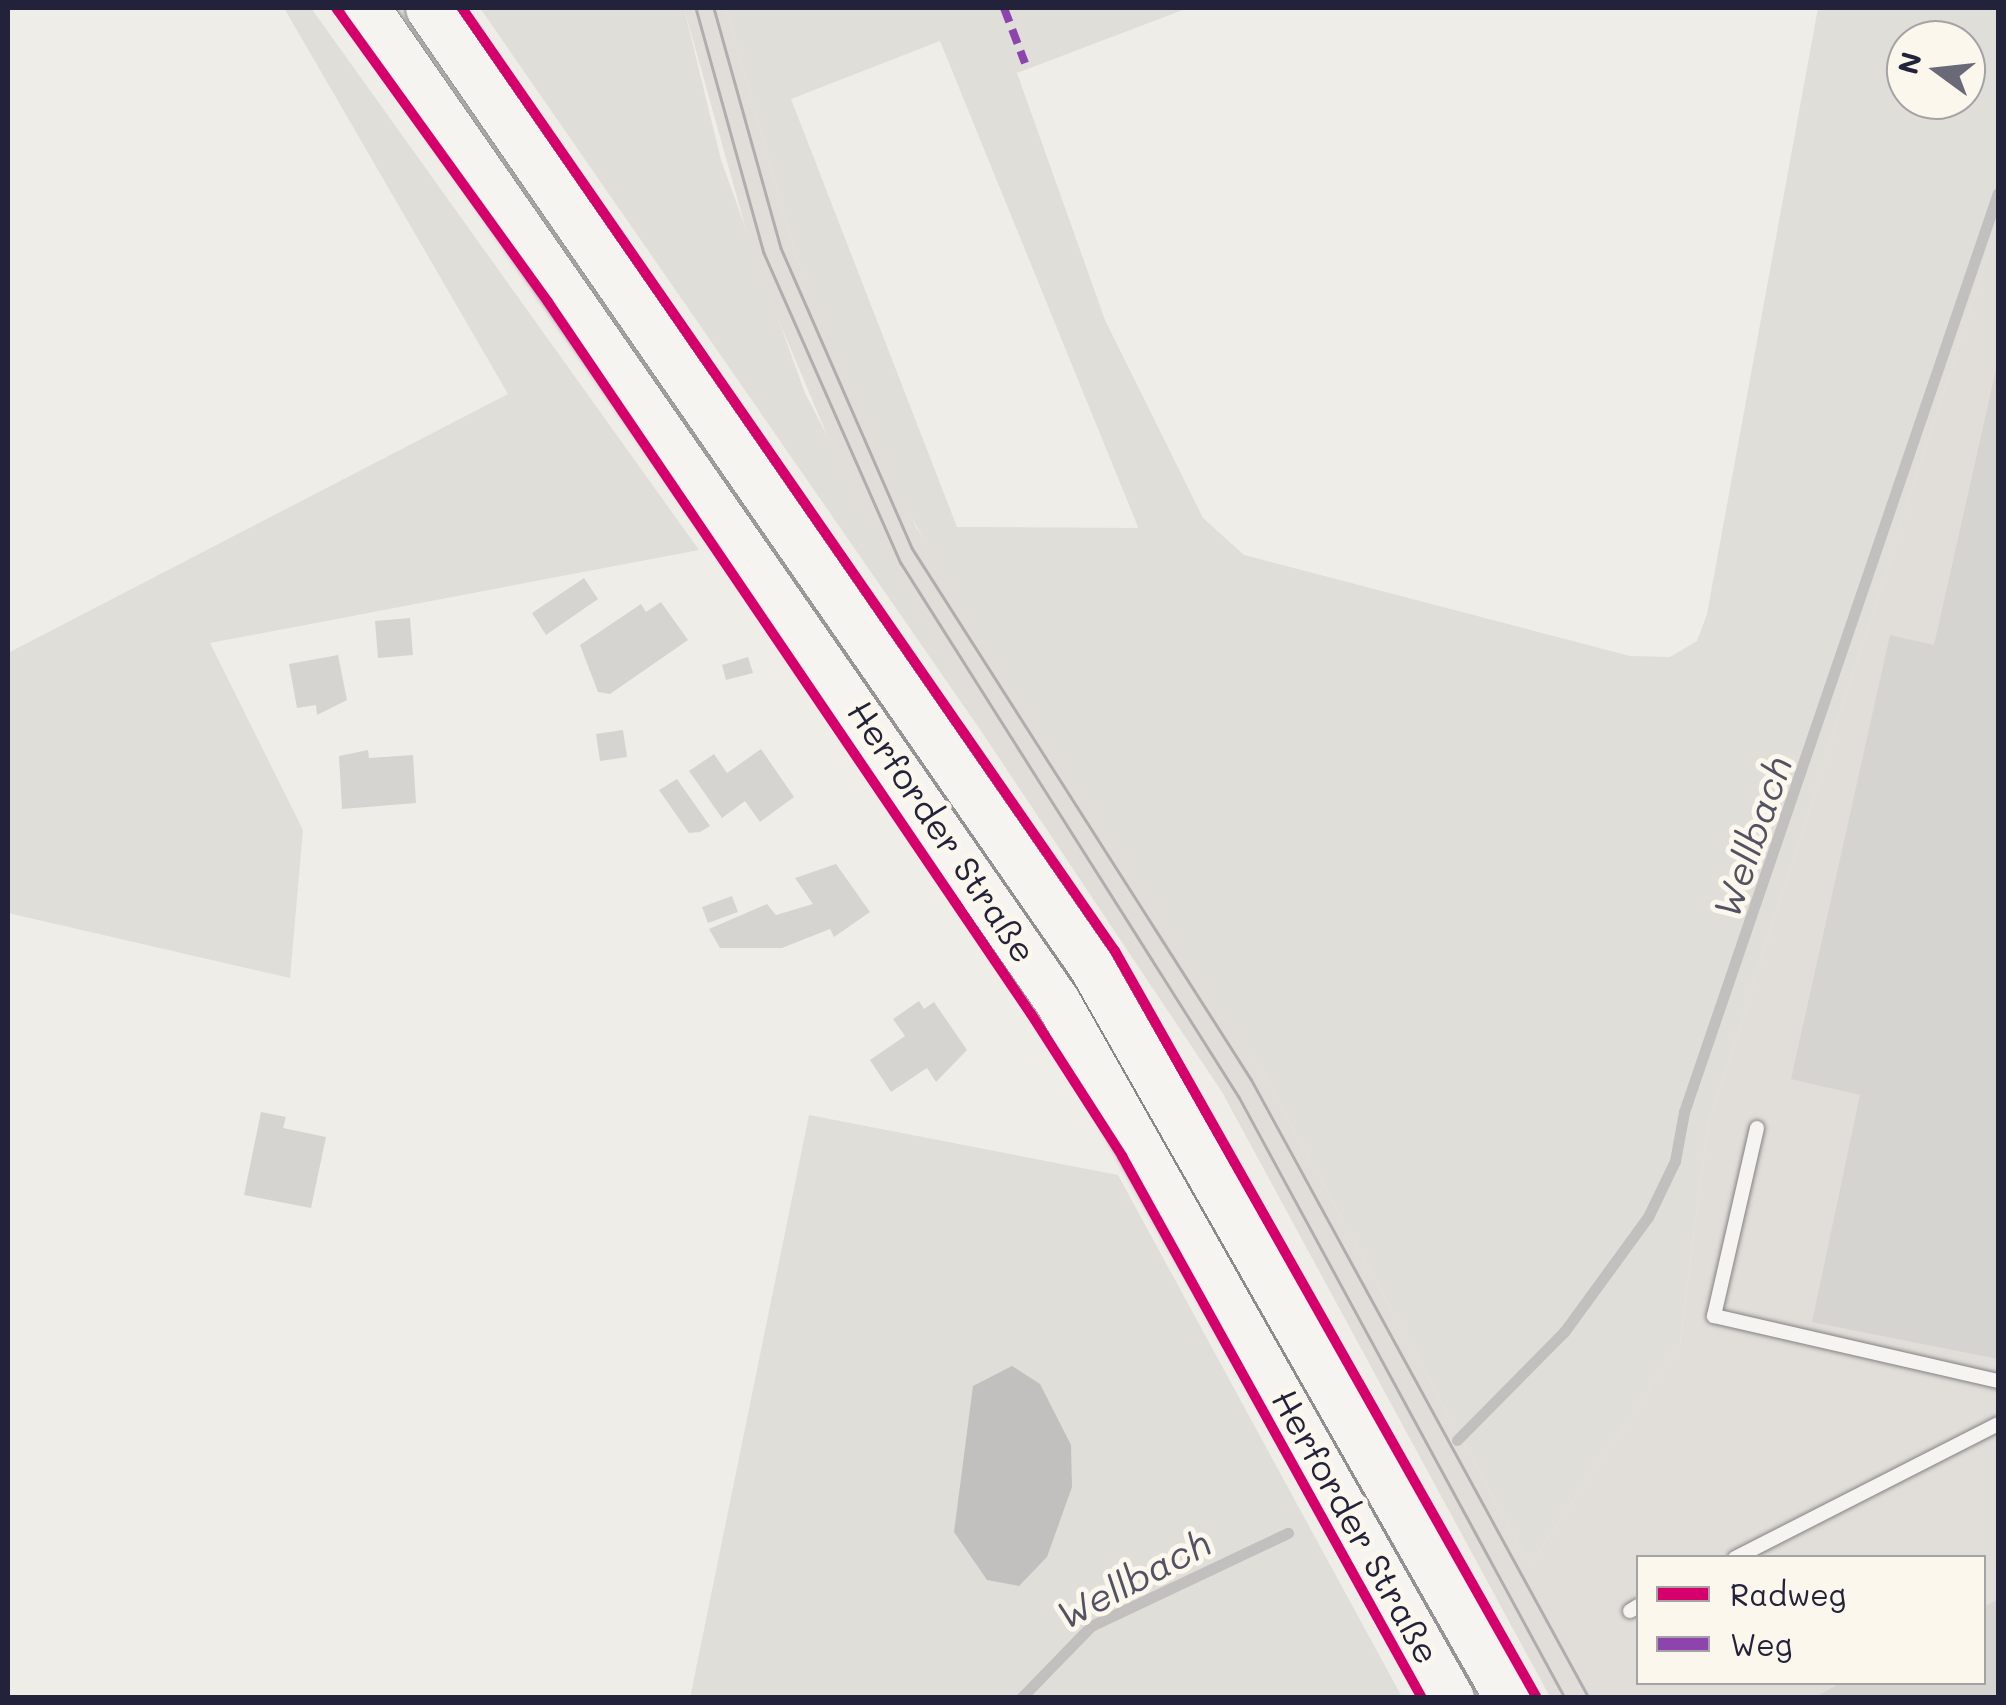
<!DOCTYPE html>
<html>
<head>
<meta charset="utf-8">
<style>
	body { margin:0 }
	#map { position:relative; width:2006px; height:1705px; overflow:hidden; background:#efede8; font-family:Mali,sans-serif }
	div>[style] { position:absolute }
	.built>* { inset:0; background:#e1ded9 }
	.green>* { inset:0; background:#e0ded9 }
	.water>* { inset:0; background:#c2bfbf }
	.stream>* { height:11px; margin:-5.5px; padding:0 5.5px; transform-origin:5.5px; border-radius:5.5px; background:#c2bfbf }
	.building>* { inset:0; background:#d6d4d1 }
	.roads { filter:drop-shadow(0 0 2px #838284) drop-shadow(0 0 2px #838284) }
	.lane>* { height:14px; margin:-7px; padding:0 7px; transform-origin:7px; border-radius:7px; background:#f5f4f0 }
	.primary>* { height:45px; margin:-22.5px; padding:0 22.5px; transform-origin:22.5px; border-radius:22.5px; background:#f5f4f0 }
	.tram>* { height:2.5px; margin:-1.25px; padding:0 1.25px; transform-origin:1.25px; border-radius:1.25px; background:#afaeae }
	.quiet>* { height:8px; margin-top:-4px; transform-origin:0; background:repeating-linear-gradient(90deg,#8e44ad 0 15px,transparent 0 23px) }
	.cycleway>* { height:10px; margin:-5px; padding:0 5px; transform-origin:5px; border-radius:5px; background:#d6006c }
	span { translate:-50% -50%; white-space:nowrap; text-align:center; line-height:1.15; -webkit-text-stroke:10px #fbf7ec; paint-order:stroke }
	.street-label { font-size:35px; color:#22223b }
	.water-label { font-size:38px; color:#535263; font-style:italic }
	.frame { position:absolute; inset:0; border:10px solid #22223b; pointer-events:none }
	.legend { position:absolute; left:1636px; top:1555px; width:350px; height:130px; box-sizing:border-box; background:#fbf7ec; border:2px solid #a4a2a5; margin:0; padding:12px 18px; list-style:none; font-size:30px; color:#22223b }
	.legend li { display:flex; align-items:center; gap:20px; height:50px }
	.legend b { width:50px; border:2px solid #a4a2a5 }
	.north { position:absolute; left:1886px; top:20px; width:100px; height:100px; box-sizing:border-box; background:#fbf7ec; border:2px solid #a4a2a5; border-radius:50%; rotate:285deg; font-size:28px; font-weight:700; line-height:40px; text-align:center; color:#22223b }
	.north::after { content:''; display:block; margin:auto; width:35px; height:45px; background:#6a6978; clip-path:polygon(50% 0,100% 100%,50% 72%,0 100%) }
</style>
</head>
<body>
<div id="map">
	<div class="built">
		<i style="clip-path:polygon(evenodd,684px 8px,726px 8px,796px 256px,916px 527px,1262px 1071px,1530px 1565px,1680px 1343px,1708px 1125px,1998px 222px,1998px 1697px,1550px 1697px,1222px 1092px,979px 728px,859px 511px,757px 269px,684px 8px,1638px 1558px,1984px 1558px,1984px 1682px,1638px 1682px,1638px 1558px)"></i>
	</div>
	<div class="green">
		<i style="clip-path:polygon(284px 8px,311px 8px,699px 550px,210px 643px,303px 830px,290px 978px,8px 913px,8px 653px,508px 394px)"></i>
		<i style="clip-path:polygon(480px 8px,684px 8px,721px 160px,805px 393px,979px 728px)"></i>
		<i style="clip-path:polygon(evenodd,726px 8px,1188px 8px,1017px 73px,1105px 320px,1203px 518px,1244px 555px,1630px 656px,1670px 657px,1697px 641px,1707px 614px,1818px 8px,1998px 8px,1998px 222px,1708px 1125px,1680px 1343px,1530px 1565px,1262px 1071px,963px 612px,898px 492px,796px 256px,726px 8px,1966px 40px,1966px 100px,1906px 100px,1906px 40px,1966px 40px,726px 8px,940px 41px,1138px 527px,1137px 528px,957px 527px,791px 99px,940px 41px)"></i>
		<i style="clip-path:polygon(809px 1115px,1118px 1175px,1402px 1697px,690px 1698px)"></i>
	</div>
	<div class="water">
		<i style="clip-path:polygon(1012px 1366px,1040px 1384px,1071px 1445px,1072px 1487px,1047px 1557px,1019px 1586px,987px 1580px,954px 1532px,973px 1386px)"></i>
	</div>
	<div class="stream">
		<i style="left:1457px;top:1440px;width:152px;rotate:-45.3deg"></i>
		<i style="left:1564px;top:1332px;width:142px;rotate:-53.9deg"></i>
		<i style="left:1648px;top:1217px;width:62px;rotate:-64.3deg"></i>
		<i style="left:1675px;top:1161px;width:50px;rotate:-79.6deg"></i>
		<i style="left:1684px;top:1112px;width:971px;rotate:-71.14deg"></i>
		<i style="left:1021px;top:1698px;width:100px;rotate:-45.8deg"></i>
		<i style="left:1091px;top:1626px;width:218px;rotate:-25.3deg"></i>
	</div>
	<div class="building">
		<i style="clip-path:polygon(1997px 365px,1998px 365px,1998px 1359px,1812px 1322px,1860px 1095px,1791px 1079px,1890px 635px,1934px 645px)"></i>
		<i style="clip-path:polygon(584px 578px,598px 599px,546px 635px,532px 613px)"></i>
		<i style="clip-path:polygon(661px 602px,688px 640px,610px 694px,598px 692px,580px 645px,641px 604px,646px 612px)"></i>
		<i style="clip-path:polygon(410px 618px,413px 655px,378px 658px,375px 621px)"></i>
		<i style="clip-path:polygon(338px 655px,347px 700px,317px 715px,316px 705px,297px 708px,289px 664px)"></i>
		<i style="clip-path:polygon(748px 657px,753px 673px,726px 680px,722px 665px)"></i>
		<i style="clip-path:polygon(623px 730px,627px 757px,600px 761px,596px 734px)"></i>
		<i style="clip-path:polygon(761px 749px,794px 797px,760px 822px,745px 801px,722px 818px,689px 771px,714px 754px,727px 773px)"></i>
		<i style="clip-path:polygon(368px 750px,369px 758px,413px 755px,416px 803px,342px 809px,339px 756px)"></i>
		<i style="clip-path:polygon(677px 779px,710px 826px,700px 832px,689px 833px,659px 790px)"></i>
		<i style="clip-path:polygon(836px 864px,870px 912px,834px 937px,830px 929px,782px 948px,720px 948px,709px 929px,767px 904px,776px 915px,813px 904px,795px 878px)"></i>
		<i style="clip-path:polygon(732px 896px,738px 912px,708px 923px,702px 907px)"></i>
		<i style="clip-path:polygon(919px 1001px,924px 1009px,934px 1002px,967px 1050px,936px 1082px,927px 1068px,891px 1092px,870px 1060px,905px 1036px,893px 1019px)"></i>
		<i style="clip-path:polygon(261px 1112px,286px 1117px,283px 1128px,326px 1137px,311px 1208px,244px 1195px)"></i>
		<i style="clip-path:polygon(1998px 1599px,1998px 1698px,1814px 1698px,1842px 1682px,1984px 1682px,1984px 1607px)"></i>
	</div>
	<div class="roads">
		<div class="lane">
			<i style="left:1757px;top:1128px;width:193px;rotate:102.9deg"></i>
			<i style="left:1714px;top:1316px;width:291px;rotate:12.9deg"></i>
			<i style="left:1735px;top:1558px;width:295px;rotate:-27deg"></i>
			<i style="left:1630px;top:1611px;width:9px;rotate:-32deg"></i>
		</div>
		<div class="primary">
			<i style="left:367px;top:8px;width:1209px;rotate:55.21deg"></i>
			<i style="left:1057px;top:1001px;width:801px;rotate:60.52deg"></i>
			<i style="left:428px;top:8px;width:1165px;rotate:55.31deg"></i>
			<i style="left:1091px;top:966px;width:842px;rotate:60.39deg"></i>
		</div>
	</div>
	<div class="tram">
		<i style="left:696px;top:8px;width:254px;rotate:74.5deg"></i>
		<i style="left:764px;top:253px;width:339px;rotate:66.2deg"></i>
		<i style="left:901px;top:563px;width:632px;rotate:57.67deg"></i>
		<i style="left:1239px;top:1097px;width:684px;rotate:61.52deg"></i>
		<i style="left:714px;top:8px;width:249px;rotate:74.4deg"></i>
		<i style="left:781px;top:248px;width:327px;rotate:66.4deg"></i>
		<i style="left:912px;top:548px;width:630px;rotate:57.45deg"></i>
		<i style="left:1251px;top:1079px;width:705px;rotate:61.36deg"></i>
	</div>
	<div class="quiet">
		<i style="left:1004px;top:8px;width:59px;rotate:69.1deg"></i>
	</div>
	<div class="cycleway">
		<i style="left:336px;top:8px;width:362px;rotate:54.2deg"></i>
		<i style="left:548px;top:302px;width:860px;rotate:55.85deg"></i>
		<i style="left:1031px;top:1014px;width:169px;rotate:57.3deg"></i>
		<i style="left:1122px;top:1156px;width:619px;rotate:61.04deg"></i>
		<i style="left:462px;top:8px;width:1147px;rotate:55.3deg"></i>
		<i style="left:1115px;top:951px;width:858px;rotate:60.54deg"></i>
	</div>
	<div class="street-label">
		<span style="left:943px;top:831px;rotate:56deg">Herforder Straße</span>
		<span style="left:1357px;top:1526px;rotate:61deg">Herforder Straße</span>
	</div>
	<div class="water-label">
		<span style="left:1752px;top:837px;rotate:-71deg">Wellbach</span>
		<span style="left:1133px;top:1579px;rotate:-28deg">Wellbach</span>
	</div>
	<div class="frame"></div>
	<ul class="legend">
	<li><b style="height:12px;background:#d6006c"></b>Radweg</li>
	<li><b style="height:12px;background:#8e44ad"></b>Weg</li>
	</ul>
	<div class="north">N</div>
</div>
</body>
</html>
